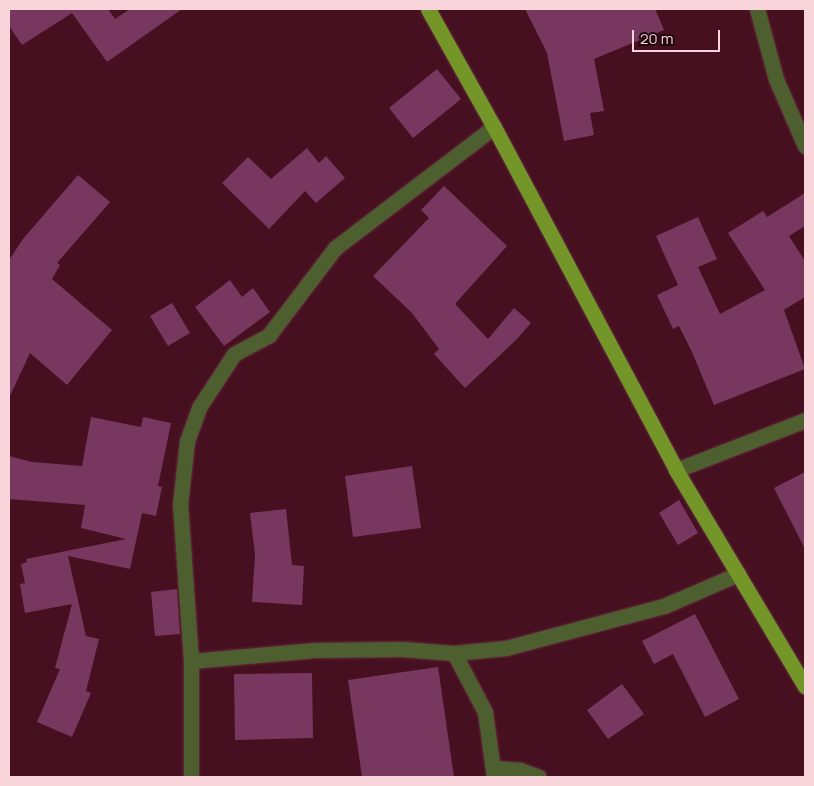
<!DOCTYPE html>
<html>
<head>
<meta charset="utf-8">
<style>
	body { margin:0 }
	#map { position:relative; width:814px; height:786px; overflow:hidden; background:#471021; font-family:Manrope,sans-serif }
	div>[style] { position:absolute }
	.building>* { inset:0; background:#78375e }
	.roads { filter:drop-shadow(0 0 1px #632f3f) drop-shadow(0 0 1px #632f3f) }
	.minor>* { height:15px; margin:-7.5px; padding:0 7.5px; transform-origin:7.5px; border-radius:7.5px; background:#4e5f2f }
	.major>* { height:15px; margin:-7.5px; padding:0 7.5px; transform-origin:7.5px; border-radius:7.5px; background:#749628 }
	span { translate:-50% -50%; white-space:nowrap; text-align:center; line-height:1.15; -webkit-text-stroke:4px #1f070d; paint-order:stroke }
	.frame { position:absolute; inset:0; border:10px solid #f9d4da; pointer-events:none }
	.scale { position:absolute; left:632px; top:30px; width:88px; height:22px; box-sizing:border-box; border:2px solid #f9d4da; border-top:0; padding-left:6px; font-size:15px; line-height:18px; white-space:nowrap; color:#f9d4da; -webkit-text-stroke:4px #1f070d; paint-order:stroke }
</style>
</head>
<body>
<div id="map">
	<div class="building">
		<i style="clip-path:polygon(9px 9px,108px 9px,115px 19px,130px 9px,182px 9px,107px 62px,72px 13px,22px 45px,9px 26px)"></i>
		<i style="clip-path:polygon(525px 9px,655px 9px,664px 30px,594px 59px,604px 111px,590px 113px,594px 135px,564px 141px,547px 53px)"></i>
		<i style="clip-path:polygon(437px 69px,461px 99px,413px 138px,389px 108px)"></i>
		<i style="clip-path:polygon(307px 148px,319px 163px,326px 156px,345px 178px,316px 203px,305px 191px,269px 229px,222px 183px,248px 157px,271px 179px)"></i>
		<i style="clip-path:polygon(78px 175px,110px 202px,57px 263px,60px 265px,52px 279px,112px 330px,67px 385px,30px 353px,9px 398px,9px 260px,23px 239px)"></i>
		<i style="clip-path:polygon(444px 186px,507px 246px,455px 304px,488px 339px,514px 308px,531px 323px,516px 340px,465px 388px,434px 354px,439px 349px,412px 313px,373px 276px,429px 218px,421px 210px)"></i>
		<i style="clip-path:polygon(805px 193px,805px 226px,789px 236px,805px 261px,805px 297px,784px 310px,805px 369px,714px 405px,692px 352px,679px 326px,673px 329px,657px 295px,678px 285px,656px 236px,698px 217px,717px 259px,698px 267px,720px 314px,765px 290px,728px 233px,763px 211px,767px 217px)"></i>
		<i style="clip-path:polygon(230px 280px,242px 297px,253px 288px,270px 312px,224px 346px,195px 307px)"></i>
		<i style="clip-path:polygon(172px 303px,190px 333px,168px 346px,150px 316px)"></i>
		<i style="clip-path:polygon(91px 417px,141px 427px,143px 417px,171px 423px,158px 486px,162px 487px,156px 516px,142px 513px,130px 569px,68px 556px,86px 636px,99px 639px,86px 691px,91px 693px,72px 737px,37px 722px,60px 669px,55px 668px,72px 604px,25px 613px,20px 584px,25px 583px,21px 564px,27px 562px,26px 559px,126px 539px,81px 528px,85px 505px,9px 499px,9px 456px,32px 462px,82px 466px)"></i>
		<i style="clip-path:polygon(412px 466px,421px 528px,353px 537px,345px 476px)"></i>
		<i style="clip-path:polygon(805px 472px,805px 549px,774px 488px)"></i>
		<i style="clip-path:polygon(679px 500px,698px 533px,678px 545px,659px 513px)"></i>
		<i style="clip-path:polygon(286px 509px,292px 565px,304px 566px,302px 605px,252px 602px,255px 555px,250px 513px)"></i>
		<i style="clip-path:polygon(177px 589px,180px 634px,155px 636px,151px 592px)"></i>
		<i style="clip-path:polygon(695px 614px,739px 699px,705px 717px,673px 654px,654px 664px,642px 641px)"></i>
		<i style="clip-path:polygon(438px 667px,454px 777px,362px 777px,348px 680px)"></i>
		<i style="clip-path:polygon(312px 673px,313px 738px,235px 740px,234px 674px)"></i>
		<i style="clip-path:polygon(622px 684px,644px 714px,608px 739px,587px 710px)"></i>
	</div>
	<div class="roads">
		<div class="minor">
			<i style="left:757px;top:9px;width:73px;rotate:74.8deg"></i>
			<i style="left:776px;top:79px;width:73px;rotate:66.6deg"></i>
			<i style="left:676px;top:470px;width:138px;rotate:-21.2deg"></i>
			<i style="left:454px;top:653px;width:67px;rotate:62.3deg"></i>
			<i style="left:485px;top:712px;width:66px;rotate:82.1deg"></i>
			<i style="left:191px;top:661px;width:124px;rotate:-5.1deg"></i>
			<i style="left:315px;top:650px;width:87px;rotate:-0.7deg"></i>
			<i style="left:402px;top:649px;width:52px;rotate:4.4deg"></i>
			<i style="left:454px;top:653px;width:52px;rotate:-5.5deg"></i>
			<i style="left:506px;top:648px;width:163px;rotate:-14.9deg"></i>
			<i style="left:664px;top:606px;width:81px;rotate:-23.4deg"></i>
			<i style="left:494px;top:768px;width:26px;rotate:4deg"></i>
			<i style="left:520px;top:770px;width:20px;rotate:20deg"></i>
			<i style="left:191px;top:777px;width:116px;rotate:-90deg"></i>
			<i style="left:191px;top:661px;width:156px;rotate:-94deg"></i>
			<i style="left:180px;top:505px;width:64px;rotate:-83.8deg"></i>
			<i style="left:187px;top:441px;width:37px;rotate:-70deg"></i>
			<i style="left:200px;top:406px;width:62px;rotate:-56.8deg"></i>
			<i style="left:234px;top:354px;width:40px;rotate:-28deg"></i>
			<i style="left:269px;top:335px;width:109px;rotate:-52.8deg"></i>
			<i style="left:335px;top:248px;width:200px;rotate:-37.3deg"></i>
		</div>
		<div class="major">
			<i style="left:428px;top:9px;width:135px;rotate:60.8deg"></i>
			<i style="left:494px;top:127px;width:388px;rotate:62deg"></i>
			<i style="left:676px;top:470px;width:252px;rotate:59.2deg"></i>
		</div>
	</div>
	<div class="frame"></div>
	<div class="scale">20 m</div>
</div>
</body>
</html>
